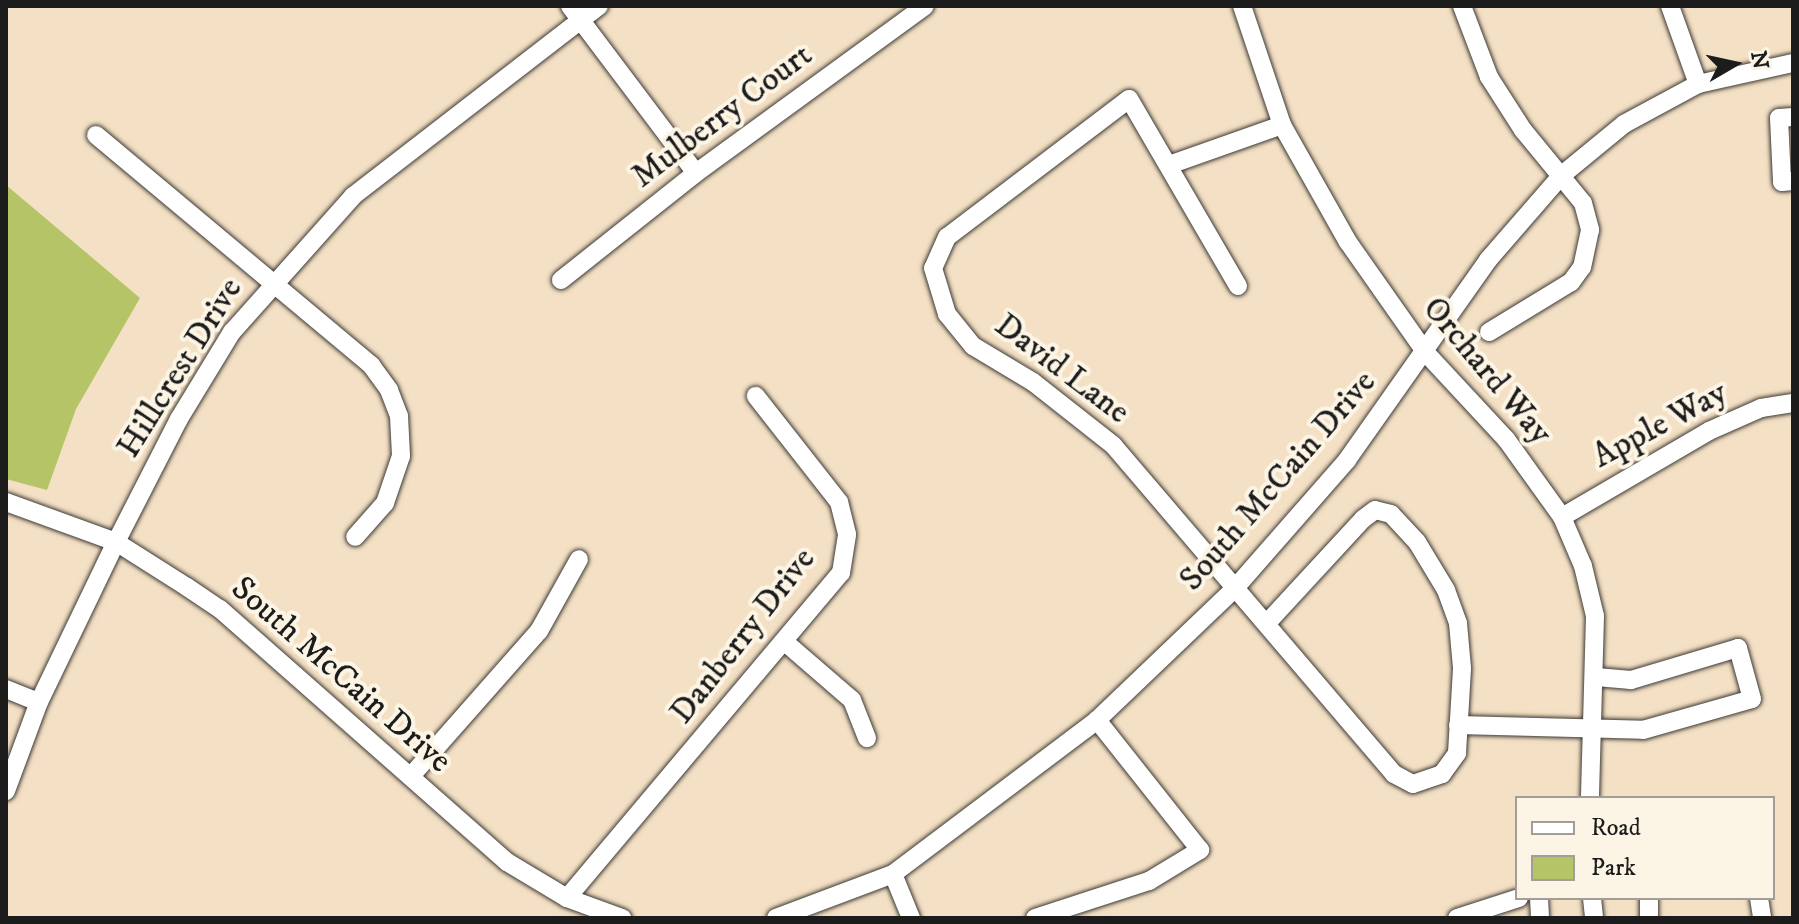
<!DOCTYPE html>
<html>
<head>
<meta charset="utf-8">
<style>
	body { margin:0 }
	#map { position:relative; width:1799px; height:924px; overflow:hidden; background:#f4e0c4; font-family:"IM FELL DW Pica",serif }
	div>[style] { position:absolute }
	.green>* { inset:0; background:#b4c466 }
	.roads { filter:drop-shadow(0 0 2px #3c3935) drop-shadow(0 0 2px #3c3935) }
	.minor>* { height:18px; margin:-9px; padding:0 9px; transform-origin:9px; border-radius:9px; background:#fff }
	span { translate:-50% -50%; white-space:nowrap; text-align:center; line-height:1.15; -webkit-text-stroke:8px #fcf5e5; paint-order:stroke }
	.street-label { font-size:34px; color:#1c1c1c }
	.frame { position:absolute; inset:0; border:8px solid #1c1c1c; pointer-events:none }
	.legend { position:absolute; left:1515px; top:796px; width:260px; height:104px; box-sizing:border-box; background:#fcf5e5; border:2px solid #a29e95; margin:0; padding:10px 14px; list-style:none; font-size:24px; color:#1c1c1c }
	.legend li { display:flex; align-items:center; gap:16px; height:40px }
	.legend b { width:40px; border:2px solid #a29e95 }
	.north { position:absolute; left:1695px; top:24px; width:80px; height:80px; -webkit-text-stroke:6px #fcf5e5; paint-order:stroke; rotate:81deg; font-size:22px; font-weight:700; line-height:32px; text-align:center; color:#1c1c1c }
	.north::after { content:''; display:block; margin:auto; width:28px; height:36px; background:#1c1c1c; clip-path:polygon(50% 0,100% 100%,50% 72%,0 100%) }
</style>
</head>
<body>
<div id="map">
	<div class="green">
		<i style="clip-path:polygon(6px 185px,140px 298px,76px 409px,47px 490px,6px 479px)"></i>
	</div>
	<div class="roads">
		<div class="minor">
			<i style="left:570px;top:6px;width:209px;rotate:53deg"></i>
			<i style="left:1242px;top:6px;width:126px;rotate:71.4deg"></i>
			<i style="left:1282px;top:125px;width:134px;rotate:60.6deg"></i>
			<i style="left:1348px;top:242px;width:136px;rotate:54.9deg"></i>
			<i style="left:1426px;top:353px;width:117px;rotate:47.1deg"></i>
			<i style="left:1506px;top:439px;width:96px;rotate:54.3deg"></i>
			<i style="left:1562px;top:517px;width:53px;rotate:66.8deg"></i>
			<i style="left:1583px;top:566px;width:51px;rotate:76.5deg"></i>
			<i style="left:1595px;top:616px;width:182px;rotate:91.6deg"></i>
			<i style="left:1462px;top:6px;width:76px;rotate:69.2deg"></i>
			<i style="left:1489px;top:77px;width:63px;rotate:57.3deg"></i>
			<i style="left:1523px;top:130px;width:94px;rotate:50.6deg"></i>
			<i style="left:1583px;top:203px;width:28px;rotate:75deg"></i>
			<i style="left:1590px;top:230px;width:38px;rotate:102deg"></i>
			<i style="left:1582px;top:267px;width:19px;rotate:126deg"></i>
			<i style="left:1571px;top:282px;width:96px;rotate:148.6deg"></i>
			<i style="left:1670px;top:6px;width:83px;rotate:70.3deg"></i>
			<i style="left:1793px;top:117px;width:14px;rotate:176deg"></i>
			<i style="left:1779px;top:118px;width:64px;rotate:87.3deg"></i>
			<i style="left:1782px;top:182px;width:11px;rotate:-5deg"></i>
			<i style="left:96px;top:135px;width:359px;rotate:39.9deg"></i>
			<i style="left:371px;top:365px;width:31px;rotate:54deg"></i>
			<i style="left:389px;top:390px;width:28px;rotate:69deg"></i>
			<i style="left:399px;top:416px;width:40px;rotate:87.1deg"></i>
			<i style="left:401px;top:456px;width:50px;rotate:108.8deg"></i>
			<i style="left:385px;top:503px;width:45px;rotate:131.4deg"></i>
			<i style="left:1169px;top:165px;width:120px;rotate:-19.5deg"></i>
			<i style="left:561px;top:280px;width:172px;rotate:-38.4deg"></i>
			<i style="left:696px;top:173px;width:283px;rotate:-36.1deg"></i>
			<i style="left:1238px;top:286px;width:216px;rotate:-120.2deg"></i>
			<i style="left:1129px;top:99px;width:228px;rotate:142.8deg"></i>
			<i style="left:947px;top:237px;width:34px;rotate:114deg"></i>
			<i style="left:933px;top:268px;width:48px;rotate:73.1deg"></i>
			<i style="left:947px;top:314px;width:41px;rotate:50.9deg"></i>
			<i style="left:973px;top:346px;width:70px;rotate:31deg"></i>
			<i style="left:1033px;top:382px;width:102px;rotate:38.2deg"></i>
			<i style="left:1113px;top:445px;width:433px;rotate:49.5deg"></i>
			<i style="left:1394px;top:774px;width:21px;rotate:28deg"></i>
			<i style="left:1413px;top:784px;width:31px;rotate:-19deg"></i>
			<i style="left:1442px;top:774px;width:26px;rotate:-54deg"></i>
			<i style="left:1457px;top:753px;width:85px;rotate:-86.6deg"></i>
			<i style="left:1462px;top:668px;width:45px;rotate:-95.1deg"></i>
			<i style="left:1458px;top:623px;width:35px;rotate:-110deg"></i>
			<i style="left:1446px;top:590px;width:56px;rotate:-121.1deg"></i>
			<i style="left:1417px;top:542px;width:38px;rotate:-133deg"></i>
			<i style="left:1391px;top:514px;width:16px;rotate:-166deg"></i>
			<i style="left:1375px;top:510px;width:15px;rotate:143deg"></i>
			<i style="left:1363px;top:519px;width:139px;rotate:132.7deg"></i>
			<i style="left:6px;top:502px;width:117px;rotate:20deg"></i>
			<i style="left:116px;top:542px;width:84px;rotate:32.4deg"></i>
			<i style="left:187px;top:587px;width:40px;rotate:34deg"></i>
			<i style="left:220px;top:609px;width:383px;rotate:41.4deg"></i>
			<i style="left:507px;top:862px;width:70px;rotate:31deg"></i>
			<i style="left:567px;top:898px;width:59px;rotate:20deg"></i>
			<i style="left:1562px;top:517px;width:170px;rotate:-30.3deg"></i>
			<i style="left:1709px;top:431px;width:57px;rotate:-23.9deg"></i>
			<i style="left:1761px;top:408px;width:32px;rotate:-9deg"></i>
			<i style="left:786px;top:643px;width:87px;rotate:40.8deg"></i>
			<i style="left:852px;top:700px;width:41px;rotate:68.5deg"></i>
			<i style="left:6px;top:689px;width:35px;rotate:22deg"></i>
			<i style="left:1458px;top:725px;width:185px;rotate:1.5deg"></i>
			<i style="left:1643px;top:730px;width:113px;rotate:-15.9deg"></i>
			<i style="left:1752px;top:699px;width:53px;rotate:-105.4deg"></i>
			<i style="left:1738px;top:648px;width:112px;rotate:163.3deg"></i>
			<i style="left:1631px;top:680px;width:35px;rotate:-175deg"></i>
			<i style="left:411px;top:776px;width:193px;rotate:-48.6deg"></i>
			<i style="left:539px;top:631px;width:82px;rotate:-60.9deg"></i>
			<i style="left:6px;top:791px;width:95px;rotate:-69.7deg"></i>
			<i style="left:39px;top:702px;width:178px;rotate:-64.3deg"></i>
			<i style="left:116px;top:542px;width:138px;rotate:-62.9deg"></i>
			<i style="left:179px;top:419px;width:102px;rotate:-58.7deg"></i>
			<i style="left:232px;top:332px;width:182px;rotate:-48.3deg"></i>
			<i style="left:353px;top:196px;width:311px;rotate:-37.7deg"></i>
			<i style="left:893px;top:874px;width:48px;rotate:67.8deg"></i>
			<i style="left:567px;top:898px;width:425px;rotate:-49.9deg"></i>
			<i style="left:841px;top:573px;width:39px;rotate:-81deg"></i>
			<i style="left:847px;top:534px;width:33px;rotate:-104deg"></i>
			<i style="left:839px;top:502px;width:135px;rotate:-128.1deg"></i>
			<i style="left:1539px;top:898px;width:20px;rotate:87deg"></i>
			<i style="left:1592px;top:898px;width:20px;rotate:84deg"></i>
			<i style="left:1649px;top:898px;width:20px;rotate:90deg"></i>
			<i style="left:1759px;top:898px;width:20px;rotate:81deg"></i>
			<i style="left:776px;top:918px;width:125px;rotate:-20.6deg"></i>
			<i style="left:893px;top:874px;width:256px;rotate:-37deg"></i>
			<i style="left:1097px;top:720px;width:192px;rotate:-43.7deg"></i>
			<i style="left:1236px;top:587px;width:169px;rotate:-48.8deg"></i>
			<i style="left:1347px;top:460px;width:245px;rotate:-54.8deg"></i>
			<i style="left:1488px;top:260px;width:113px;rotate:-49deg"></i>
			<i style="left:1562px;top:175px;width:80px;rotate:-39.4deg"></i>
			<i style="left:1624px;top:124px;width:84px;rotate:-28.4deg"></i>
			<i style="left:1698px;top:84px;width:97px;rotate:-12.5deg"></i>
			<i style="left:1035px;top:918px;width:120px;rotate:-18deg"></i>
			<i style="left:1149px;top:881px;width:60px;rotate:-31.3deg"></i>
			<i style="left:1200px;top:850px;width:166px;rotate:-128.4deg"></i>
			<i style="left:1457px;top:918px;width:65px;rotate:-17.9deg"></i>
		</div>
	</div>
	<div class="street-label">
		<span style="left:722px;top:116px;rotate:-37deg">Mulberry Court</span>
		<span style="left:180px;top:368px;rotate:-58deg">Hillcrest Drive</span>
		<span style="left:1062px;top:369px;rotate:37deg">David Lane</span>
		<span style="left:1487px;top:371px;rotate:50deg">Orchard Way</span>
		<span style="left:1660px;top:425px;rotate:-28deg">Apple Way</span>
		<span style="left:1278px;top:481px;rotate:-49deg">South McCain Drive</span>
		<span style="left:743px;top:636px;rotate:-52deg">Danberry Drive</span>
		<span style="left:341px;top:675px;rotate:41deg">South McCain Drive</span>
	</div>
	<div class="frame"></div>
	<ul class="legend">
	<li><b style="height:10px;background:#fff"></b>Road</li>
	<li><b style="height:22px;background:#b4c466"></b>Park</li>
	</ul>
	<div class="north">N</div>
</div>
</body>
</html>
